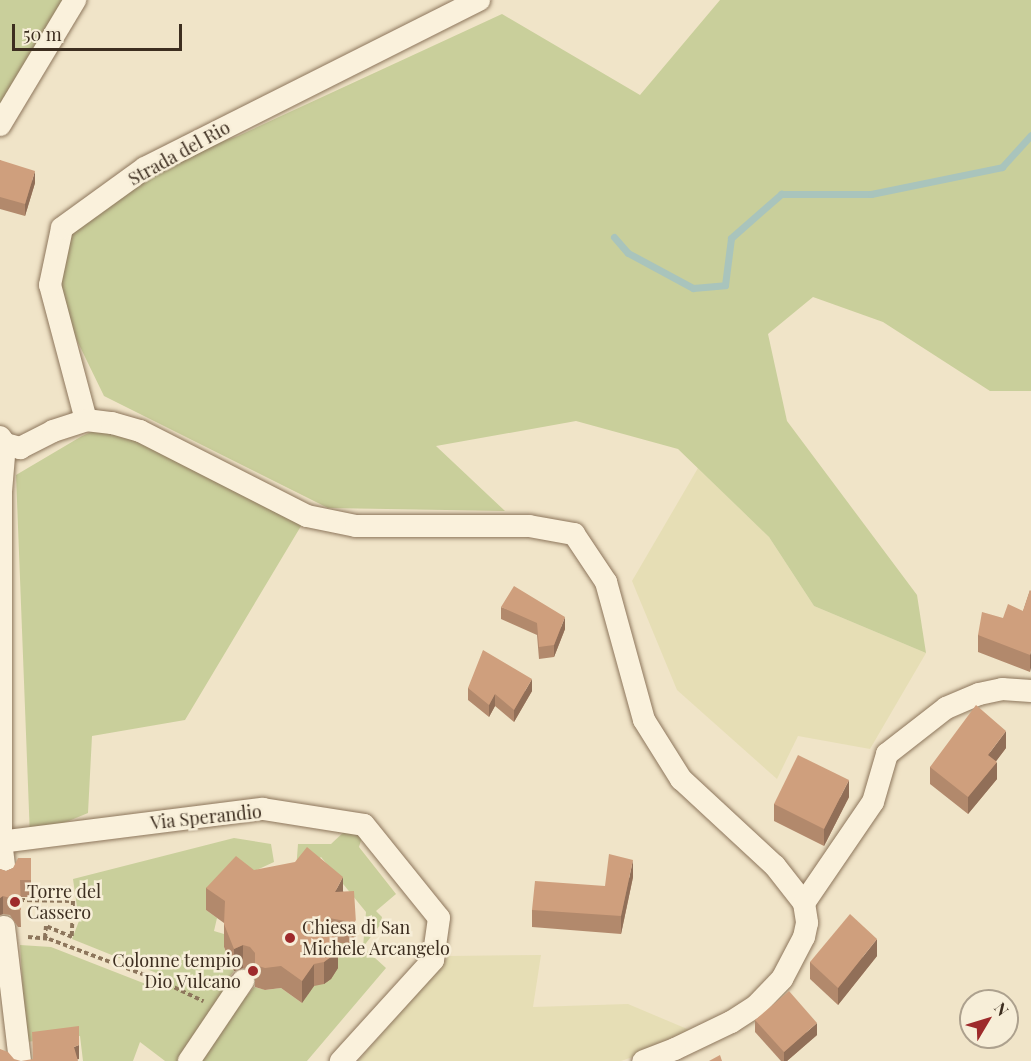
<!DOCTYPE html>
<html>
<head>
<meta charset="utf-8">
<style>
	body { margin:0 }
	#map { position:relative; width:1031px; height:1061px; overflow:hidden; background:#f0e4c8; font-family:"Playfair Display",serif }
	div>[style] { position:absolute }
	.farmland>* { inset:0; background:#e6deb5 }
	.green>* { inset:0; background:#c9cf9b }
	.stream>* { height:7px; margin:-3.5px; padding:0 3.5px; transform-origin:3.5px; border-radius:3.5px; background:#a9c4bc }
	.path>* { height:4px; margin-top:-2px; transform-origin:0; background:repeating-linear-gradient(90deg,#8d765c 0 4.5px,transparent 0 7.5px) }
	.roads { filter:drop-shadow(0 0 2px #8d765c) drop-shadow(0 0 2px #8d765c) }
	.minor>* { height:22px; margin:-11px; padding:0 11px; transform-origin:11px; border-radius:11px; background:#faf1dc }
	.wall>* { inset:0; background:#b2896c }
	.shaded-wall>* { inset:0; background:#916f58 }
	.building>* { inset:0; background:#cf9f7d }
	.dots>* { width:16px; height:16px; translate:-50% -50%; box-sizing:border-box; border:3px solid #f7eed8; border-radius:50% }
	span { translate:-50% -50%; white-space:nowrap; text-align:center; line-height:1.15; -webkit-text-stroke:5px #f7eed8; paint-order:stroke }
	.street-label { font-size:18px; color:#3d2e20 }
	.poi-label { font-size:18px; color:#3d2e20 }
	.left { translate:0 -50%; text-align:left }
	.right { translate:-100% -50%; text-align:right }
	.north { position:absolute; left:959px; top:989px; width:60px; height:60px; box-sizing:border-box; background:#f7eed8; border:2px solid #ada18e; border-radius:50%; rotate:52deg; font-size:16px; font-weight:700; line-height:24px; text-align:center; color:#3d2e20 }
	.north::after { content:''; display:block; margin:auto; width:21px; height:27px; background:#9e2a2b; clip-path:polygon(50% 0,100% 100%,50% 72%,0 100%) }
	.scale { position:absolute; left:12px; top:24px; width:170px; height:27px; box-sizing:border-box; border:3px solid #3d2e20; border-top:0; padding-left:8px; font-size:18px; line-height:21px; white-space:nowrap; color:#3d2e20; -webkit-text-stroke:4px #f7eed8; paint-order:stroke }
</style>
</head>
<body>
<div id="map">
	<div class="farmland">
		<i style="clip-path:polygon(698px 468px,769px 537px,814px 606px,926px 653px,870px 749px,798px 736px,777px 779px,677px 690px,632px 581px)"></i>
		<i style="clip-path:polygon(541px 955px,533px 1007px,628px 1004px,699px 1034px,621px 1061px,358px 1061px,449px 956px)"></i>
	</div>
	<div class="green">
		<i style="clip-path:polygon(0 0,69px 0,0 110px)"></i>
		<i style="clip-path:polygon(720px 0,1031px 0,1031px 391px,990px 391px,883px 322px,813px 297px,768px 334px,787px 421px,917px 595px,926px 653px,814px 606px,769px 537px,678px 449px,576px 421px,436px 446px,505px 511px,328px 508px,104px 396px,50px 285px,62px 228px,145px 168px,238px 136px,502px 14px,640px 95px)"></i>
		<i style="clip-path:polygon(112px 423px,307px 516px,185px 720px,92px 736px,88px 813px,30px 837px,16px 475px,82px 436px)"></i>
		<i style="clip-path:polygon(347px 829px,363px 834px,359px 847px,396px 894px,376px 911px,382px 917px,380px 925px,363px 947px,386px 968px,307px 1061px,165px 1061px,140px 1042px,133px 1061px,83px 1061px,80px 1036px,26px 1042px,20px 945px,51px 947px,156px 988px,164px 976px,72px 939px,79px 921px,73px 879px,234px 838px,271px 844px,274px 862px,235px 880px,206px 910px,217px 918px,214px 931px,224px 934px,224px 947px,234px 971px,226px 982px,247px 996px,254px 987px,266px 990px,281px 988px,302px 1003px,334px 956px,339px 942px,363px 947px,366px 912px,321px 857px,295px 884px,298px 844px,331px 844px)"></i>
	</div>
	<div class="stream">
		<i style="left:614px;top:237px;width:21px;rotate:49deg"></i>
		<i style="left:628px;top:253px;width:74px;rotate:28.3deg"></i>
		<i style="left:693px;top:288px;width:32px;rotate:-5deg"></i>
		<i style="left:725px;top:285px;width:47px;rotate:-82.7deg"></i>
		<i style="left:731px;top:238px;width:67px;rotate:-41.3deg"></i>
		<i style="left:781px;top:194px;width:90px"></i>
		<i style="left:871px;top:194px;width:134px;rotate:-11.6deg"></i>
		<i style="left:1002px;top:167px;width:43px;rotate:-47.8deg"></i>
	</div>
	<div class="path">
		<i style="left:20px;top:900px;width:53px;rotate:1.1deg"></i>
		<i style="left:73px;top:901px;width:36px;rotate:92deg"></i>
		<i style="left:72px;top:937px;width:28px;rotate:-157deg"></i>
		<i style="left:46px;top:926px;width:12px;rotate:95deg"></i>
		<i style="left:28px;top:937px;width:21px;rotate:5deg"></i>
		<i style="left:49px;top:939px;width:120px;rotate:20.6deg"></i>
		<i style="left:161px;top:981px;width:47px;rotate:25.5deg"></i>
	</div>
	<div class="roads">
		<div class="minor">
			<i style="left:0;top:125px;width:146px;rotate:-59deg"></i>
			<i style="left:86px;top:420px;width:140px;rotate:-104.9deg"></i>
			<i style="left:50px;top:285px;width:58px;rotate:-78.1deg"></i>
			<i style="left:62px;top:228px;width:102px;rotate:-35.9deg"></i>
			<i style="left:145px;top:168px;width:374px;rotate:-26.7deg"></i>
			<i style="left:0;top:437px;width:9px;rotate:54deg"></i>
			<i style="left:5px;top:444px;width:48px;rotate:94.8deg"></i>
			<i style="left:1px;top:492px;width:349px;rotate:90deg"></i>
			<i style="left:1px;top:841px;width:34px;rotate:83deg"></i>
			<i style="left:5px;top:444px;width:16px;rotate:15deg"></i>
			<i style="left:20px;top:448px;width:37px;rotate:-27deg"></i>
			<i style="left:53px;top:431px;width:35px;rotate:-18deg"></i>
			<i style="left:86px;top:420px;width:26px;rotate:7deg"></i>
			<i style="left:112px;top:423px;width:29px;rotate:16deg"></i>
			<i style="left:140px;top:431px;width:187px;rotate:27deg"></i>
			<i style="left:307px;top:516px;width:50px;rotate:11.5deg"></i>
			<i style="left:356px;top:526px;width:173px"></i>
			<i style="left:529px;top:526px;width:46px;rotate:10.1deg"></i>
			<i style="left:574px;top:534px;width:58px;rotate:56.3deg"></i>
			<i style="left:606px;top:582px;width:143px;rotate:74.6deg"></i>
			<i style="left:644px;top:720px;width:70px;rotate:57.9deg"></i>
			<i style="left:681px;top:779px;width:128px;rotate:42.8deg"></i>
			<i style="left:775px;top:866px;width:47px;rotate:51.9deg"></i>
			<i style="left:804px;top:903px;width:20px;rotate:81deg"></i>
			<i style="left:807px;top:923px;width:14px;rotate:102deg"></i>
			<i style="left:804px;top:937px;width:47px;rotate:117.6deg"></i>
			<i style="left:782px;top:979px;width:37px;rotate:134deg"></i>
			<i style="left:756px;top:1006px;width:30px;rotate:147deg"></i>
			<i style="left:731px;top:1022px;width:62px;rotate:154.3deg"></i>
			<i style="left:675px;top:1049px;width:34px;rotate:159deg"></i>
			<i style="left:0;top:842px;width:265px;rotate:-7.2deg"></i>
			<i style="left:263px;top:809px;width:102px;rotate:9deg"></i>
			<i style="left:364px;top:825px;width:119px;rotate:51.1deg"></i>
			<i style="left:439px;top:918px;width:42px;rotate:98.1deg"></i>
			<i style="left:433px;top:960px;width:137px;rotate:132.3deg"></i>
			<i style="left:804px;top:903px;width:122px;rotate:-55.7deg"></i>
			<i style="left:873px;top:802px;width:50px;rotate:-73.7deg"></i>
			<i style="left:887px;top:754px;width:75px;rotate:-37.9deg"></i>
			<i style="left:946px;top:708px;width:36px;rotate:-23deg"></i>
			<i style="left:979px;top:694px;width:24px;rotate:-12deg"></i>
			<i style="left:1002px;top:689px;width:29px;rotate:4deg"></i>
			<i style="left:4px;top:927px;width:135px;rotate:83.2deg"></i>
			<i style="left:189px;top:1061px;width:97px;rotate:-56deg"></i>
		</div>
	</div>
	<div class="wall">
		<i style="clip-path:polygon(0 160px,35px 183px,25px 216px,0 209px)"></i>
		<i style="clip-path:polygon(1030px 590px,1030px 672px,978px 652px,978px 635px,1003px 618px,1023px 611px)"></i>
		<i style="clip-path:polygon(501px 607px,565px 629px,554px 657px,539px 659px,537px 635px,501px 619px)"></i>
		<i style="clip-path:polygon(468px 688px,532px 691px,514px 722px,495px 706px,489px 717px,468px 700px)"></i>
		<i style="clip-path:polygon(1006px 748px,996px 761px,997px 779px,968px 814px,930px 784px,930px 767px)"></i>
		<i style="clip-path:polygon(849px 797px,824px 846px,774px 821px,774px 804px)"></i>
		<i style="clip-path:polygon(31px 858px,31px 897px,20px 897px,21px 927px,18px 927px,10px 915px,3px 914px,0 915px,0 869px,6px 871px,13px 868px)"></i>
		<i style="clip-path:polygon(254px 870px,343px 891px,356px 923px,356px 946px,336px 942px,338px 968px,331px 979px,324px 984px,314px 986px,302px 1003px,281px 988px,265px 990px,255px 987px,255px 975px,250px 970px,243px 968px,234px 971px,224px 947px,224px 923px,206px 910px,206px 888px)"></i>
		<i style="clip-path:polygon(633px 877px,621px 934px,532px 927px,532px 910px,605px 886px)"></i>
		<i style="clip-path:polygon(877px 956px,838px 1005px,810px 979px,810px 962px)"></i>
		<i style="clip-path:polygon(755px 1020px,817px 1035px,787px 1061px,781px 1061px,755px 1032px)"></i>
	</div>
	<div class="shaded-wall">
		<i style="clip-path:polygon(35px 171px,35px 183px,25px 216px,25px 204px)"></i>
		<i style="clip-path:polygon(565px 617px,565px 629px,554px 657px,554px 645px)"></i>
		<i style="clip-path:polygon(1031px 651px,1031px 668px,1030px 672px,1030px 655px)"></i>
		<i style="clip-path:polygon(532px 679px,532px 691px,514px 722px,514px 710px)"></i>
		<i style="clip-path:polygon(495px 694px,495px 706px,489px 717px,489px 705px)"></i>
		<i style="clip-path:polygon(1006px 731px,1006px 748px,988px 772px,988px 755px)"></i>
		<i style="clip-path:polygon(997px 762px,997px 779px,968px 814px,968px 797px)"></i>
		<i style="clip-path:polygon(849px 780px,849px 797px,824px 846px,824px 829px)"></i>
		<i style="clip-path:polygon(633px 860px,633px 877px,621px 934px,621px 916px)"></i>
		<i style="clip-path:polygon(343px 877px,343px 900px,335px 892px)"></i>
		<i style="clip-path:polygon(3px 896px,3px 914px,0 915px,0 898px)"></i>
		<i style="clip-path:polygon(877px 939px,877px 956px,838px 1005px,838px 988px)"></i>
		<i style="clip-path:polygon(243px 945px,243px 968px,234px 971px,234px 949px)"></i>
		<i style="clip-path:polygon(338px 945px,338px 968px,331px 979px,324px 984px,324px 962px)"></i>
		<i style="clip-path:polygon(314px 964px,314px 986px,302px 1003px,302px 981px)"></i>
		<i style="clip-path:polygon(817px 1023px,817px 1035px,787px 1061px,784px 1061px,784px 1052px)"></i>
		<i style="clip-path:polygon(79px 1045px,79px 1059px,74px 1060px,74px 1047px)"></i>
	</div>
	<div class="building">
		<i style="clip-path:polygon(0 160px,35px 171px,25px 204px,0 197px)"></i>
		<i style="clip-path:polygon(514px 586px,565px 617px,554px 645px,539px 647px,537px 623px,501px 607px)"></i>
		<i style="clip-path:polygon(1030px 590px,1031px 591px,1031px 651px,1030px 655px,978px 635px,982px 612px,1003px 618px,1008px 604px,1023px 611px)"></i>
		<i style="clip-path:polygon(483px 650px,532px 679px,514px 710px,495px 694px,489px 705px,468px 688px)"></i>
		<i style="clip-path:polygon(976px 705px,1006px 731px,988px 755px,997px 762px,968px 797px,930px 767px)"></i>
		<i style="clip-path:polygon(798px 755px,849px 780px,824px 829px,774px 804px)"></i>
		<i style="clip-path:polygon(307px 847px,343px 877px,335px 892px,354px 891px,356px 923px,329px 918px,338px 945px,331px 957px,324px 962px,314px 964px,302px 981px,281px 966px,265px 968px,255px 965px,255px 953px,250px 947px,243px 945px,234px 949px,224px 924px,225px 901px,206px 888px,236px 856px,254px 870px,295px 862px)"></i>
		<i style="clip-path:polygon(609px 854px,633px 860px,621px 916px,532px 910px,535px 881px,605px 886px)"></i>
		<i style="clip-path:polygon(18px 858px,31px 858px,31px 880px,20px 880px,21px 910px,18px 910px,10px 898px,3px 896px,0 898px,0 869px,6px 871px,13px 868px)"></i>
		<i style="clip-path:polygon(850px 914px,877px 939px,838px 988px,810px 962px)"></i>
		<i style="clip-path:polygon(789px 991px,817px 1023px,784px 1052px,755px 1020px)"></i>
		<i style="clip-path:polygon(79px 1026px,79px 1045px,74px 1047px,78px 1061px,0 1061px,0 1049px,8px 1052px,14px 1059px,21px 1061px,33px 1059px,32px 1032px)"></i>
		<i style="clip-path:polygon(720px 1055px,722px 1061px,709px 1061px)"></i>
	</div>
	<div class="dots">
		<i style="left:15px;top:902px;background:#9e2a2b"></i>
		<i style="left:290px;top:938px;background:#9e2a2b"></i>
		<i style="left:253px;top:971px;background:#9e2a2b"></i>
	</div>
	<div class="street-label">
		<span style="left:179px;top:153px;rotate:-29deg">Strada del Rio</span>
		<span style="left:206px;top:817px;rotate:-6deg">Via Sperandio</span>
	</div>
	<div class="poi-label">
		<span class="left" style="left:27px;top:902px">Torre del<br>Cassero</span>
		<span class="left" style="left:302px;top:938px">Chiesa di San<br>Michele Arcangelo</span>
		<span class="right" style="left:241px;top:971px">Colonne tempio<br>Dio Vulcano</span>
	</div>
	<div class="north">N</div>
	<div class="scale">50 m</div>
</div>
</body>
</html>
